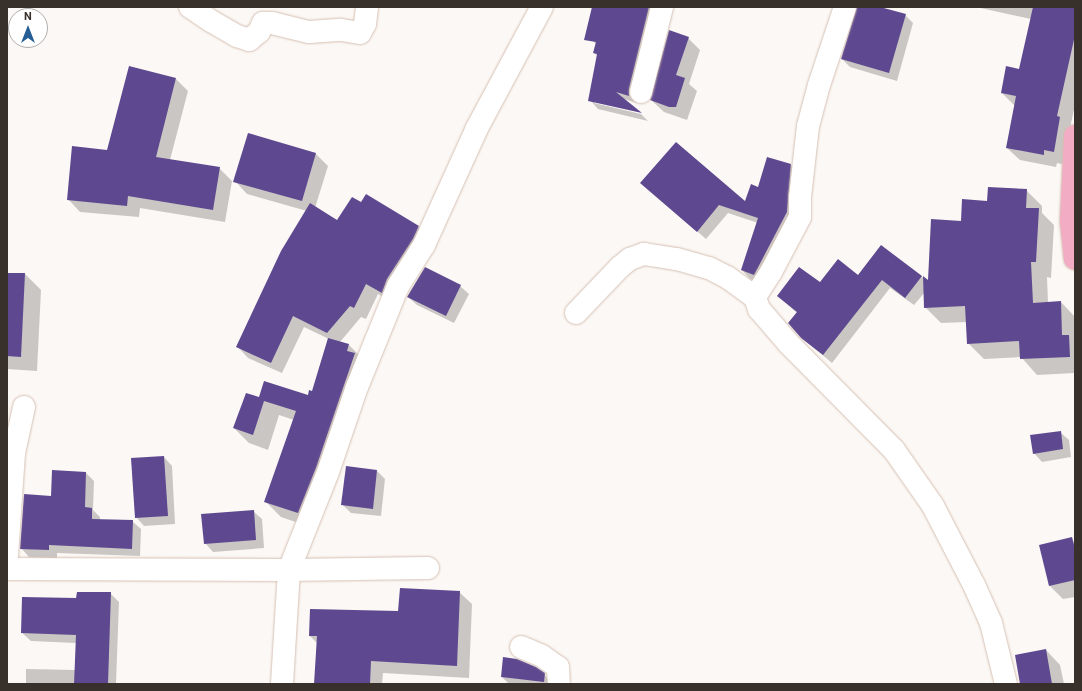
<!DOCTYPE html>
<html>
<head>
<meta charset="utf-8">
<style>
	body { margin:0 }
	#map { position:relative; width:1082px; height:691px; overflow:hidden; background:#fcf8f5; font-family:Roboto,sans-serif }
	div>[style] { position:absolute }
	.shadow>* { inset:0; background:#0003 }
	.building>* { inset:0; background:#5e4990 }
	.roads { filter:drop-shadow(0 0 1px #d5c0b3) drop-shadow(0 0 1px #d5c0b3) }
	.minor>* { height:22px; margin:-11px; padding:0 11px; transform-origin:11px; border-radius:11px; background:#fff }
	.primary>* { height:22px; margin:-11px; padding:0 11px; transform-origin:11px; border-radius:11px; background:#f2acc3 }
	span { translate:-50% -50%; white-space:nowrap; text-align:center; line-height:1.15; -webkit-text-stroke:4px #fff; paint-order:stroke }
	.frame { position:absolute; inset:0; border:8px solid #38302b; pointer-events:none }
	.north { position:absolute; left:8px; top:8px; width:40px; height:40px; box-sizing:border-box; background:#fff; border:1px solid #afacaa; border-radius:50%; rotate:0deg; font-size:11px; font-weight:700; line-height:16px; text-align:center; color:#38302b }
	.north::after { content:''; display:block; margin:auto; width:14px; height:18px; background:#255d95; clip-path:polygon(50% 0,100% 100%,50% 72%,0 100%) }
</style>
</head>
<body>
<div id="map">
	<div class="shadow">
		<i style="clip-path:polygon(601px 7px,663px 7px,637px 98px,637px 103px,624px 99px,594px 101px,594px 103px,641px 114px,648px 121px,598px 109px,590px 100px,598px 56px,594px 53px,596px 44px,593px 41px)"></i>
		<i style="clip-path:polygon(857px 7px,876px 7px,905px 15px,913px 23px,897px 81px,850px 67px,842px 59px)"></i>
		<i style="clip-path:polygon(976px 7px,1075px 7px,1075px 105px,1070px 128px,1066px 165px,1057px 163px,1056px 167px,1020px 160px,1007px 148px,1015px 106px,1002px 93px,1020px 70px,1031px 19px)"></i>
		<i style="clip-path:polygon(688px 38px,700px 50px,689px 84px,697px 91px,687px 120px,664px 112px,651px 100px)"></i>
		<i style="clip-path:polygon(176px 79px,188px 91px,170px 160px,219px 168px,232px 181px,225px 222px,140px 208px,139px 217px,80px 212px,68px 199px,108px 151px)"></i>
		<i style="clip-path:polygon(315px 153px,328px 166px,315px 208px,338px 221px,361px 203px,418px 227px,429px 238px,393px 303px,378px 294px,366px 319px,361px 317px,340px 342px,349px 345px,364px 360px,313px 528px,281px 517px,266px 502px,294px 420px,279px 415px,268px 450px,249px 443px,234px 428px,259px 398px,308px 396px,313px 393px,329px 339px,304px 327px,282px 373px,248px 358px,237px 346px,307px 211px,247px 194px,235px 181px)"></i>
		<i style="clip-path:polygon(791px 165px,799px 173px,795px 220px,763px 283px,750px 279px,742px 270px,758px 223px,728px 213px,706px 239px,641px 183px,746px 203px,759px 188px)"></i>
		<i style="clip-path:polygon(1026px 190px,1042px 206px,1042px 213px,1054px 225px,1051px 278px,1047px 277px,1048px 303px,1061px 302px,1075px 317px,1075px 373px,1037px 375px,1021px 357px,984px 359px,968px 343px,967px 322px,941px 323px,925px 307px,925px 292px,914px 305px,890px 288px,832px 363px,801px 337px,797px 313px,778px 296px,820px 284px,858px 276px,881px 246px,929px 282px,962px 222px,988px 202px)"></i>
		<i style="clip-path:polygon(7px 274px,25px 274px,41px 290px,37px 371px,7px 369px)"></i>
		<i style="clip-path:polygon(460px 286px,469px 294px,454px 323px,417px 305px,408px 297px)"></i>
		<i style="clip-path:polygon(1060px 432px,1069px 440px,1071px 457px,1042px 462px,1034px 453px)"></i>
		<i style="clip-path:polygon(164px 457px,172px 466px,175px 524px,144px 526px,136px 517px)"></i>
		<i style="clip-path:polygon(377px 471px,385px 479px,381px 516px,351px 513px,343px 505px)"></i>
		<i style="clip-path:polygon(86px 473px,94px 481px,93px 510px,100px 517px,100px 520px,132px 521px,141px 529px,140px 556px,57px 553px,57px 558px,29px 557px,21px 548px,52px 497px)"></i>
		<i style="clip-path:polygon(253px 511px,262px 519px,264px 548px,213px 552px,205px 543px)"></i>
		<i style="clip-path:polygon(1075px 541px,1075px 597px,1063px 599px,1050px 586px,1040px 546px,1063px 544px)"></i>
		<i style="clip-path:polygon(459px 592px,472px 604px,469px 678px,383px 673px,382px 684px,315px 684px,317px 643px,310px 636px,399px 612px)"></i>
		<i style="clip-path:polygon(110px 593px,119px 602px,116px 684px,26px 684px,26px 669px,76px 670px,76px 643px,31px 641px,22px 633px,77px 599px)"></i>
		<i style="clip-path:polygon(1046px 650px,1060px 665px,1064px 684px,1021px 684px)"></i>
		<i style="clip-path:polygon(544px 674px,552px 684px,509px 684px,502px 677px)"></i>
	</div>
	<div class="building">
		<i style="clip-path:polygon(592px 7px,649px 7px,629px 89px,629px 96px,616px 92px,642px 113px,588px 101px,597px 54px,593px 53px,596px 42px,584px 40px)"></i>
		<i style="clip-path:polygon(857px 7px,880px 7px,906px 14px,889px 73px,841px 59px)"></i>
		<i style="clip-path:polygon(1033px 7px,1075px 7px,1075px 35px,1057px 116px,1060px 117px,1054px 152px,1044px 150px,1044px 155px,1006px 148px,1016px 96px,1001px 93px,1006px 66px,1019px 69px)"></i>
		<i style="clip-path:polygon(669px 30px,689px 37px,676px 75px,685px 78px,676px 107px,669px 107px,650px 100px)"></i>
		<i style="clip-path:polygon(129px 66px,176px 78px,156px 157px,220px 167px,213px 210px,128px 196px,127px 206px,67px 200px,72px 146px,107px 150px)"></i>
		<i style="clip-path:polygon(248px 133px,316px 153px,302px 201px,233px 182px)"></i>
		<i style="clip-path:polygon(676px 142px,745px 201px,751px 184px,758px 187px,767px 157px,791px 164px,787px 212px,754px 275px,741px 270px,758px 218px,719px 205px,697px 232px,640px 183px)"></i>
		<i style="clip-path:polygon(988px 187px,1027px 189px,1026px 208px,1039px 208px,1036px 262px,1031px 262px,1033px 303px,1061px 301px,1062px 335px,1069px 335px,1070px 357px,1020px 359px,1019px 341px,967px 344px,965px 306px,924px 308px,923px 276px,928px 280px,931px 219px,961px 221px,962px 199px,987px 201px)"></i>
		<i style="clip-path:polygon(366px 194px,419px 226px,413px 239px,387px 279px,382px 293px,366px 284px,354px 308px,350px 306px,327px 333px,293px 316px,271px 363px,236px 347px,281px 251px,310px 203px,337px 220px,352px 197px,361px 202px)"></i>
		<i style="clip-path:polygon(881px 245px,922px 276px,905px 298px,882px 280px,823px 355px,801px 338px,788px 323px,797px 312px,777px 296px,799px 267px,820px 282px,838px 259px,858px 275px)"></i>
		<i style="clip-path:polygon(425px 267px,461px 285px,446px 316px,407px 297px)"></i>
		<i style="clip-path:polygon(7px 273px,25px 273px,21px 357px,7px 356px)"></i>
		<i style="clip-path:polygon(328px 338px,349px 344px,347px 351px,355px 353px,316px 468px,298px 513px,264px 502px,296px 411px,264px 401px,253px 435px,233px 428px,246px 393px,259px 397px,264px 381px,308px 395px,309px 390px,312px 391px)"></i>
		<i style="clip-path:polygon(1061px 431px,1063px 449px,1033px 454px,1030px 435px)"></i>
		<i style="clip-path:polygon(164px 456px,168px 516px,135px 518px,131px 458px)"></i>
		<i style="clip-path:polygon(346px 466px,377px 470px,373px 509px,341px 505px)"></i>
		<i style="clip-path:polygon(52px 470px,86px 472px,85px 507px,92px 508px,92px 519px,133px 520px,132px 549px,49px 545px,49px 550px,20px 549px,24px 494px,51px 496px)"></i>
		<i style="clip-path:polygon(254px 510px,256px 540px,204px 544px,201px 514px)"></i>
		<i style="clip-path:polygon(1072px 537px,1075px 549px,1075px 580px,1049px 586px,1039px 545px)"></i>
		<i style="clip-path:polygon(400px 588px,460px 591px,457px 666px,371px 661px,370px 684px,314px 684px,317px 636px,309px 636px,310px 609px,398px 611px)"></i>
		<i style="clip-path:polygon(77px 592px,111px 592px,108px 684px,74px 684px,76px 635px,21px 633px,22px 597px,76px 598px)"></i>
		<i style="clip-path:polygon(1046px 649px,1052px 684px,1020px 684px,1015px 655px)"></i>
		<i style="clip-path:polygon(503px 657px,517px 659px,536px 667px,545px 673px,544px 682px,501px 677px)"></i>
	</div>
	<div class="roads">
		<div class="minor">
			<i style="left:190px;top:7px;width:25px;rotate:34deg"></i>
			<i style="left:211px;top:21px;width:30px;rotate:30deg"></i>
			<i style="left:237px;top:36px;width:13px;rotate:18deg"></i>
			<i style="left:249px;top:40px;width:13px;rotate:-39deg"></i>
			<i style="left:259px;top:32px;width:10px;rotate:-66deg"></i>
			<i style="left:263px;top:23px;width:9px"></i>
			<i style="left:272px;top:23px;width:38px;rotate:14deg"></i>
			<i style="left:309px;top:32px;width:32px;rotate:-4deg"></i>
			<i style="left:341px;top:30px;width:19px;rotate:9deg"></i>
			<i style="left:360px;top:33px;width:10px;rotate:-61deg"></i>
			<i style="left:365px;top:24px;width:17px;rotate:-83deg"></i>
			<i style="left:845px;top:7px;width:82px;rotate:108.4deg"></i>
			<i style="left:819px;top:85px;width:42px;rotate:105deg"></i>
			<i style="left:808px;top:126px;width:71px;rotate:96.4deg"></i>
			<i style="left:800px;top:197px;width:20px;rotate:90deg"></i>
			<i style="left:800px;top:217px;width:62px;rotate:117.8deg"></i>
			<i style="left:771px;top:272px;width:30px;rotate:123deg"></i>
			<i style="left:755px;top:297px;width:13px;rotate:72deg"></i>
			<i style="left:759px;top:309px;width:45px;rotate:49.5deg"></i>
			<i style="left:788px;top:343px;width:151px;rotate:45.3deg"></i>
			<i style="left:894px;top:450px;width:68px;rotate:55.1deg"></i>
			<i style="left:933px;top:506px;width:89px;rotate:62.6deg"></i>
			<i style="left:974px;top:585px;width:42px;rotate:65.9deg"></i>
			<i style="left:991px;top:623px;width:63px;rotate:76.2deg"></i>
			<i style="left:641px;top:92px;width:88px;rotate:-76.1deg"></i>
			<i style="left:576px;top:313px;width:64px;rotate:-46.3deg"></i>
			<i style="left:620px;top:267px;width:13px;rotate:-39deg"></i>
			<i style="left:630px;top:259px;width:15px;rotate:-20deg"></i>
			<i style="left:644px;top:254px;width:33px;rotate:9deg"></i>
			<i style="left:677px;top:259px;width:33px;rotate:16deg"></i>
			<i style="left:709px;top:268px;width:20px;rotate:27deg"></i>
			<i style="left:727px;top:277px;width:34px;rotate:36deg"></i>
			<i style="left:7px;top:556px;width:103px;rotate:-86.1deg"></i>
			<i style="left:14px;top:453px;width:47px;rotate:-77.7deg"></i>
			<i style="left:7px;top:569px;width:282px;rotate:0.2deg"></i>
			<i style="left:289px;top:570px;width:139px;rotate:-0.8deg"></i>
			<i style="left:521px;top:647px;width:23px;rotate:23deg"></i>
			<i style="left:542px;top:656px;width:19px;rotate:35deg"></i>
			<i style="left:558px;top:667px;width:17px;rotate:87deg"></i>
			<i style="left:282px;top:684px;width:114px;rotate:-86.5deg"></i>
			<i style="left:289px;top:570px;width:105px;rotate:-68.3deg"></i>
			<i style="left:328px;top:472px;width:90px;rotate:-71.2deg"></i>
			<i style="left:357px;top:387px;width:109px;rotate:-67.9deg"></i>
			<i style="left:398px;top:286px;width:49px;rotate:-57.6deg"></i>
			<i style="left:424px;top:245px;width:128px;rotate:-65.6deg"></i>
			<i style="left:477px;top:128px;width:137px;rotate:-61.8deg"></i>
		</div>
		<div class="primary">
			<i style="left:1075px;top:136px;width:85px;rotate:92.7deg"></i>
			<i style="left:1071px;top:221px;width:38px;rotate:84deg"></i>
		</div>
	</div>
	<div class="frame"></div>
	<div class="north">N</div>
</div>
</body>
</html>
